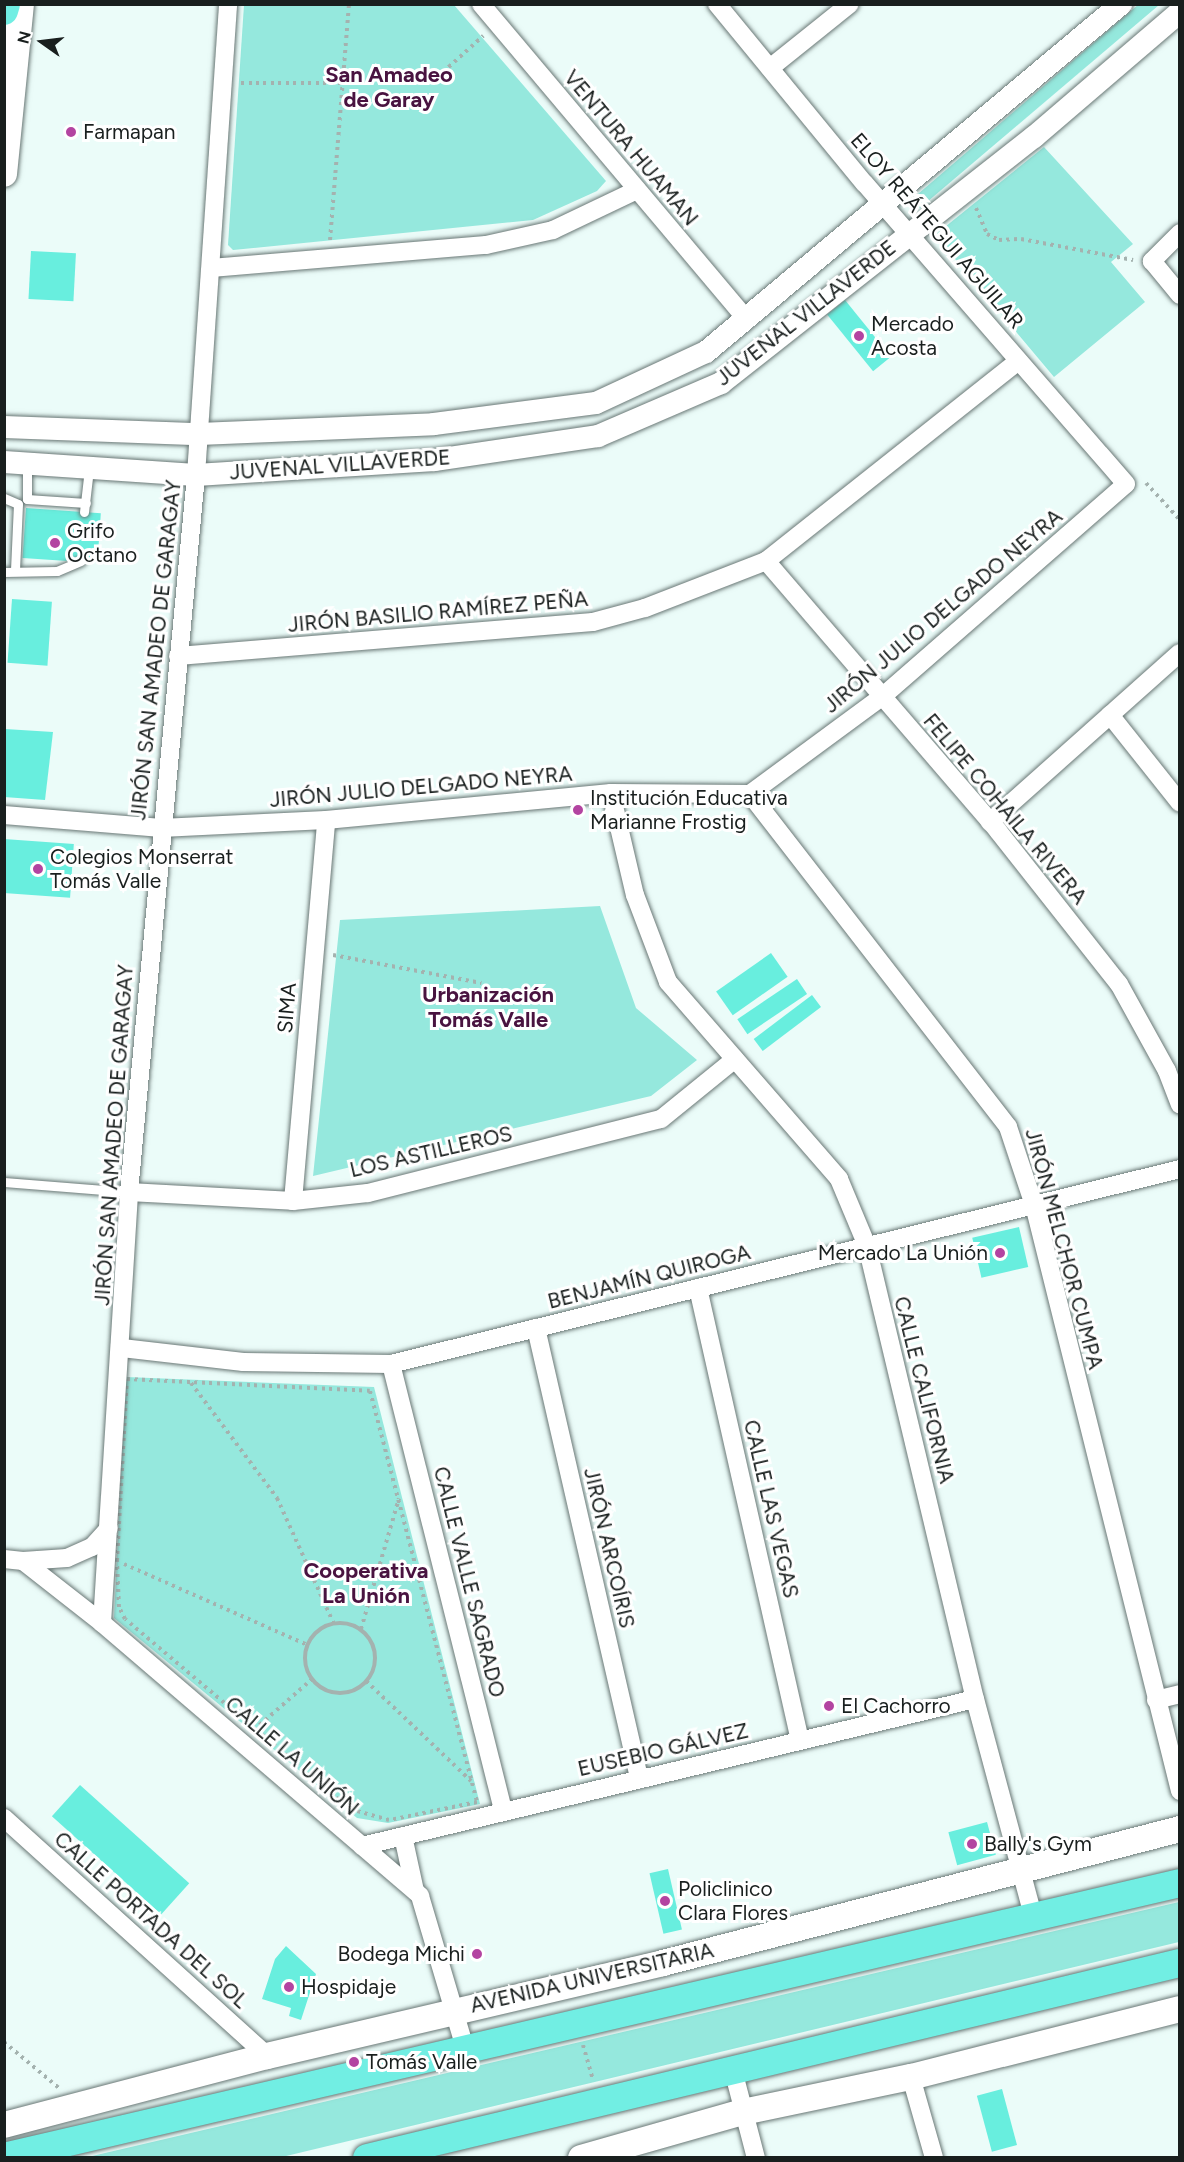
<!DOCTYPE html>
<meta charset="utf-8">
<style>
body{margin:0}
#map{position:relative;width:1184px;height:2162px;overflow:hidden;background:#ebfcf9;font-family:Figtree,sans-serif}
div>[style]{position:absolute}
.green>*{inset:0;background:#95e8dd}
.building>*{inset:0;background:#68eede;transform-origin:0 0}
.path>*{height:4px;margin-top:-2px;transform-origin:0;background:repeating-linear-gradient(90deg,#a4b2af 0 3px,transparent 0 7.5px)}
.path>.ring{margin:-2px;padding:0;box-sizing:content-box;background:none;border:4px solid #a4b2af;border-radius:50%}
.roads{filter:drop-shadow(0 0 2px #697775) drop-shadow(0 0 2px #697775)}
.service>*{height:9px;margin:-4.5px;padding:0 4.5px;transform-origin:4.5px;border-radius:4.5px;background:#fff}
.minor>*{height:18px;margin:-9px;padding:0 9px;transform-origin:9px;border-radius:9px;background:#fff}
.tertiary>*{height:22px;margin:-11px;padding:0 11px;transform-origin:11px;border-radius:11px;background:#fff}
.secondary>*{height:26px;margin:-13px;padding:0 13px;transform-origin:13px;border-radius:13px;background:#fff}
.primary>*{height:28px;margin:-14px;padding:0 14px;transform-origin:14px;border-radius:14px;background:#71eee3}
.dots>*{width:16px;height:16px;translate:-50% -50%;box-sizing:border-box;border:3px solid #fff;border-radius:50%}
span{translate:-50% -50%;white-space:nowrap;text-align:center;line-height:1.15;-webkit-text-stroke:6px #fff;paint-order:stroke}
.poi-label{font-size:21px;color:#191f1e}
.left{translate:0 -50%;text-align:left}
.right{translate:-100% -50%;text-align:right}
.street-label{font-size:21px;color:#191f1e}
.neighbourhood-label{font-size:22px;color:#491340;font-weight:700}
.frame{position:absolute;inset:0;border:6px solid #191f1e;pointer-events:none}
.north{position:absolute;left:12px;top:12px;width:60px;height:60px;-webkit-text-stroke:4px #fff;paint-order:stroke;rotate:284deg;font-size:16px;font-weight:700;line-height:24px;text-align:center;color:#191f1e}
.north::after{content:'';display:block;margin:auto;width:21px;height:27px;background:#191f1e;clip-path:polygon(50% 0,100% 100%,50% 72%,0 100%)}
</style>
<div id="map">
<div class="green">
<i style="clip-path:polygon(1139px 4px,1159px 5px,920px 208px,911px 200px)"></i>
<i style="clip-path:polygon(244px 5px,454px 5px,606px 181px,597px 191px,533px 220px,233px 250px,228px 245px)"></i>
<i style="clip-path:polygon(1044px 147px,1133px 244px,1111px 262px,1145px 302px,1054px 377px,935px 235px)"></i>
<i style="clip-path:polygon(600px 906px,636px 1008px,697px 1060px,651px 1096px,313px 1176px,340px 920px)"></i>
<i style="clip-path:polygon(126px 1377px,374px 1387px,480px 1804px,388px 1823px,357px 1818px,114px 1618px)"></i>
<i style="clip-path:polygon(1179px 1902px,1179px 1942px,282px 2157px,88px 2157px)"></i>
</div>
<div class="building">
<i style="left:31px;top:251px;width:45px;height:48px;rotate:3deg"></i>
<i style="left:845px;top:300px;width:73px;height:23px;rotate:51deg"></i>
<i style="left:26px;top:508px;width:75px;height:50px;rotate:4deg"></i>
<i style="left:12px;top:599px;width:40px;height:64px;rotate:4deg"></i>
<i style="clip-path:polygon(5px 729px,53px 732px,45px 800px,4px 797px)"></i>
<i style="left:4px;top:839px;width:70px;height:54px;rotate:4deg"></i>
<i style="left:771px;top:953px;width:29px;height:67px;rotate:55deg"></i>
<i style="left:797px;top:979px;width:18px;height:72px;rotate:56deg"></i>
<i style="left:812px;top:995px;width:15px;height:73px;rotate:53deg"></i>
<i style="left:1019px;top:1227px;width:41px;height:48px;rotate:77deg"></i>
<i style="left:80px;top:1785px;width:147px;height:42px;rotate:42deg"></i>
<i style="left:987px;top:1822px;width:34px;height:40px;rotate:75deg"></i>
<i style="left:668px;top:1869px;width:62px;height:19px;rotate:77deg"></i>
<i style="clip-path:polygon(286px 1946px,316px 1974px,301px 2020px,289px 2016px,291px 2008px,262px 1999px,275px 1959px)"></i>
<i style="left:1002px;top:2089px;width:58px;height:26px;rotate:75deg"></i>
</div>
<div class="path">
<i style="left:432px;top:82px;width:69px;rotate:-42deg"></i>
<i style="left:241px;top:83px;width:101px"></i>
<i style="left:976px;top:208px;width:28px;rotate:67deg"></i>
<i style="left:987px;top:234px;width:13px;rotate:27deg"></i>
<i style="left:999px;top:240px;width:22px;rotate:-3deg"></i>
<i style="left:1021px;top:239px;width:114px;rotate:10.6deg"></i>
<i style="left:330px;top:240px;width:237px;rotate:-85.4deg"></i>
<i style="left:1146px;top:483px;width:50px;rotate:47.4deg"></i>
<i style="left:333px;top:955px;width:151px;rotate:10.7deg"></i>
<i style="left:127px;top:1379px;width:243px;rotate:2.8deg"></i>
<i style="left:370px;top:1391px;width:425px;rotate:75.4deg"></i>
<i style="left:477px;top:1802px;width:90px;rotate:168.4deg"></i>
<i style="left:389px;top:1820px;width:41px;rotate:-164.2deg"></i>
<i style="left:350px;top:1809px;width:294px;rotate:-139.8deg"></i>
<i style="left:125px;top:1619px;width:13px;rotate:-117deg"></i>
<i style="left:119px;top:1607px;width:46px;rotate:-92.5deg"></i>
<i style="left:117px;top:1561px;width:182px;rotate:-86.9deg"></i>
<i style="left:191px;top:1383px;width:144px;rotate:53.2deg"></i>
<i style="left:277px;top:1498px;width:138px;rotate:65.7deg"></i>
<i style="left:124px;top:1564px;width:201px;rotate:23.8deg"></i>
<i class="ring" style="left:305px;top:1623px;width:66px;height:66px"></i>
<i style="left:361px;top:1629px;width:136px;rotate:-73.8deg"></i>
<i style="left:366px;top:1681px;width:145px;rotate:43.6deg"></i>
<i style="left:254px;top:1730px;width:77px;rotate:-41.3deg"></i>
<i style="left:4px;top:2042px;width:72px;rotate:39.9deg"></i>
<i style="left:583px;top:2045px;width:37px;rotate:74deg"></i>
</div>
<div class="roads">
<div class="service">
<i style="left:27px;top:463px;width:36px;rotate:90deg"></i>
<i style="left:27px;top:499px;width:59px;rotate:3.9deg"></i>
<i style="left:4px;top:498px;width:15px;rotate:23deg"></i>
<i style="left:18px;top:504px;width:67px;rotate:92.6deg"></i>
<i style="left:84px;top:512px;width:43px;rotate:-83.4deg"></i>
<i style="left:4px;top:572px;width:53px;rotate:-1.1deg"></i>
<i style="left:57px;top:571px;width:26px;rotate:-23deg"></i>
<i style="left:4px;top:1182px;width:125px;rotate:4.6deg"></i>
</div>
<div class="minor">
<i style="left:481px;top:4px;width:413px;rotate:49.9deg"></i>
<i style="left:770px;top:68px;width:102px;rotate:-38.7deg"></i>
<i style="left:1180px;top:233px;width:40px;rotate:135deg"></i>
<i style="left:1152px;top:261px;width:44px;rotate:50.5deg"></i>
<i style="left:211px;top:268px;width:276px;rotate:-4.8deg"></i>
<i style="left:486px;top:245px;width:69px;rotate:-12.6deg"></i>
<i style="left:553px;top:230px;width:93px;rotate:-25.5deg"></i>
<i style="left:766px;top:561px;width:356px;rotate:49.3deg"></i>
<i style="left:998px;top:831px;width:195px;rotate:51.7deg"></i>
<i style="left:1119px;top:984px;width:99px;rotate:61.1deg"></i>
<i style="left:1167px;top:1071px;width:36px;rotate:69deg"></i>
<i style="left:178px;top:656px;width:416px;rotate:-4.7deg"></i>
<i style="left:593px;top:622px;width:54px;rotate:-15.1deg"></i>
<i style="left:645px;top:608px;width:130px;rotate:-21.2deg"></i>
<i style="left:766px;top:561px;width:322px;rotate:-38.4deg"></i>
<i style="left:1110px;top:715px;width:112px;rotate:51.5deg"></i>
<i style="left:611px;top:793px;width:105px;rotate:76.8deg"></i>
<i style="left:635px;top:895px;width:93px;rotate:69.2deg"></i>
<i style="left:668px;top:982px;width:261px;rotate:49deg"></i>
<i style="left:839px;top:1179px;width:73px;rotate:67.3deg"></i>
<i style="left:867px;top:1246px;width:466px;rotate:76.6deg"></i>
<i style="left:975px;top:1699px;width:228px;rotate:75deg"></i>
<i style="left:750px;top:794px;width:421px;rotate:52.2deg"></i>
<i style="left:1008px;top:1127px;width:82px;rotate:71.6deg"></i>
<i style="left:1034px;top:1205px;width:604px;rotate:76.01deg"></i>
<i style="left:4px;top:815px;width:158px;rotate:4.7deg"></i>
<i style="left:161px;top:828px;width:165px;rotate:-2.8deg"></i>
<i style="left:326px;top:820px;width:286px;rotate:-5.4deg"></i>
<i style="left:611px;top:793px;width:139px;rotate:0.4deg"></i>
<i style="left:750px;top:794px;width:165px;rotate:-36.4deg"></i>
<i style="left:883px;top:696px;width:322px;rotate:-41.1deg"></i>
<i style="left:1126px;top:484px;width:399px;rotate:-131deg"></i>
<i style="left:864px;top:183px;width:232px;rotate:-129.4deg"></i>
<i style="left:990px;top:822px;width:254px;rotate:-41.7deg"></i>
<i style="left:129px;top:1192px;width:164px;rotate:3.1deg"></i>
<i style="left:293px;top:1201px;width:75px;rotate:-6.1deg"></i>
<i style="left:368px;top:1193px;width:302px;rotate:-14.2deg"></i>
<i style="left:661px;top:1119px;width:95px;rotate:-39deg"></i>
<i style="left:293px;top:1201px;width:382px;rotate:-85deg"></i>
<i style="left:698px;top:1288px;width:463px;rotate:77.3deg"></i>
<i style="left:536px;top:1328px;width:463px;rotate:77.1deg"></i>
<i style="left:122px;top:1348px;width:122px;rotate:6.6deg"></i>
<i style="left:243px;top:1362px;width:148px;rotate:0.8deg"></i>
<i style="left:391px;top:1364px;width:813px;rotate:-13.88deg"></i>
<i style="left:391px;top:1364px;width:461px;rotate:75.9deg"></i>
<i style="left:4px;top:1559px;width:19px;rotate:6deg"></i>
<i style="left:23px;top:1561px;width:100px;rotate:38.1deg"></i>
<i style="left:102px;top:1623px;width:419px;rotate:40.6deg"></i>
<i style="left:420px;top:1896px;width:162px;rotate:73.5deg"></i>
<i style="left:23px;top:1561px;width:44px;rotate:-3.9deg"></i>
<i style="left:67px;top:1558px;width:27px;rotate:-24deg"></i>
<i style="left:92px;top:1547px;width:25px;rotate:-48deg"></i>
<i style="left:102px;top:1623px;width:432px;rotate:-86.4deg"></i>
<i style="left:129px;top:1192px;width:720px;rotate:-84.66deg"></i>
<i style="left:196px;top:475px;width:472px;rotate:-86.1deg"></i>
<i style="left:1156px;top:1700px;width:25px;rotate:-14deg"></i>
<i style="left:4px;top:1818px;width:355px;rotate:42.1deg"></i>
<i style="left:403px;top:1836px;width:56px;rotate:77.7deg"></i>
<i style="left:362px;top:1846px;width:630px;rotate:-13.49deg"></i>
<i style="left:733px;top:2070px;width:91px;rotate:75.4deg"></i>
<i style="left:911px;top:2077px;width:84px;rotate:74.1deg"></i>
</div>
<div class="tertiary">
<i style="left:4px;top:427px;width:195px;rotate:2.1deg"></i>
<i style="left:199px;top:434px;width:235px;rotate:-2.4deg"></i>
<i style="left:434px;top:424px;width:163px;rotate:-7.4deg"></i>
<i style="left:596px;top:403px;width:121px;rotate:-24.9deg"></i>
<i style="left:706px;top:352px;width:542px;rotate:-39.98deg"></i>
<i style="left:4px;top:462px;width:192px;rotate:3.9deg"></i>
<i style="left:196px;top:475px;width:239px;rotate:-3.6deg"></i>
<i style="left:435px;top:460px;width:165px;rotate:-8.4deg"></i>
<i style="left:598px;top:436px;width:134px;rotate:-23.3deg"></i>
<i style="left:721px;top:383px;width:398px;rotate:-38.2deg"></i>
<i style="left:1034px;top:137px;width:192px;rotate:-40.6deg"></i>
</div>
<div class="secondary">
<i style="left:4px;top:174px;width:171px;rotate:-84.3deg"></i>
<i style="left:4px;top:2125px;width:272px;rotate:-14.7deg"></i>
<i style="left:267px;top:2056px;width:407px;rotate:-13.2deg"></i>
<i style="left:663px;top:1963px;width:534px;rotate:-14.53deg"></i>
<i style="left:581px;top:2158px;width:168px;rotate:-15.9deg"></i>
<i style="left:743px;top:2112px;width:172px;rotate:-11.8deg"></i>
<i style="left:911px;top:2077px;width:277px;rotate:-14.2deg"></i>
</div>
<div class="primary">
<i style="left:4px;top:11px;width:7px;rotate:-74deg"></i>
<i style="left:4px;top:2157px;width:1207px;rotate:-13.12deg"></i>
<i style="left:367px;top:2158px;width:836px;rotate:-13.49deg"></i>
</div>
</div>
<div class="dots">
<i style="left:71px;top:132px;background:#b344a1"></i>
<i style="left:859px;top:336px;background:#b344a1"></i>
<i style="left:55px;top:543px;background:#b344a1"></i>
<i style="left:578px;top:810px;background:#b344a1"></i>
<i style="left:38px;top:869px;background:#b344a1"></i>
<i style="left:1000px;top:1253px;background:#b344a1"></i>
<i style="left:829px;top:1706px;background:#b344a1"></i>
<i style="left:972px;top:1844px;background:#b344a1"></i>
<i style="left:665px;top:1901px;background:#b344a1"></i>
<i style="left:477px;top:1954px;background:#b344a1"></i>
<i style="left:289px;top:1987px;background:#b344a1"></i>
<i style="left:354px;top:2062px;background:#b344a1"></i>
</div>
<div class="poi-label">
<span class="left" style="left:83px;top:132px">Farmapan</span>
<span class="left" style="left:871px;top:336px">Mercado<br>Acosta</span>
<span class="left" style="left:67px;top:543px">Grifo<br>Octano</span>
<span class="left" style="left:590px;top:810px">Institución Educativa<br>Marianne Frostig</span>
<span class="left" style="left:50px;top:869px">Colegios Monserrat<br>Tomás Valle</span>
<span class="right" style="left:988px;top:1253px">Mercado La Unión</span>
<span class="left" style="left:841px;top:1706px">El Cachorro</span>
<span class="left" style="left:984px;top:1844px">Bally's Gym</span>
<span class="left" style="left:678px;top:1901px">Policlinico<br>Clara Flores</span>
<span class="right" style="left:465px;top:1954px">Bodega Michi</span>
<span class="left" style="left:301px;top:1987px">Hospidaje</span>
<span class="left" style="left:366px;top:2062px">Tomás Valle</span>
</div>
<div class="street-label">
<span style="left:631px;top:148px;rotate:50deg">VENTURA HUAMAN</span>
<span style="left:937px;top:231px;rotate:49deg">ELOY REÁTEGUI AGUILAR</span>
<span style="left:806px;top:313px;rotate:-38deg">JUVENAL VILLAVERDE</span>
<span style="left:340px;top:465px;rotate:-4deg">JUVENAL VILLAVERDE</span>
<span style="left:943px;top:611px;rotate:-40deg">JIRÓN JULIO DELGADO NEYRA</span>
<span style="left:438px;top:612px;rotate:-5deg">JIRÓN BASILIO RAMÍREZ PEÑA</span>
<span style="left:156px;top:650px;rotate:-84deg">JIRÓN SAN AMADEO DE GARAGAY</span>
<span style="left:421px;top:787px;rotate:-5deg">JIRÓN JULIO DELGADO NEYRA</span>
<span style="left:1005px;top:809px;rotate:50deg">FELIPE COHAILA RIVERA</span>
<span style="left:287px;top:1008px;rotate:-85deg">SIMA</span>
<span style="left:114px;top:1135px;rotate:-86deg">JIRÓN SAN AMADEO DE GARAGAY</span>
<span style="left:431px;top:1152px;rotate:-13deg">LOS ASTILLEROS</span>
<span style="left:1064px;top:1249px;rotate:75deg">JIRÓN MELCHOR CUMPA</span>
<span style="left:649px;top:1277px;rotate:-14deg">BENJAMÍN QUIROGA</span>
<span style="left:924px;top:1390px;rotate:76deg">CALLE CALIFORNIA</span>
<span style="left:771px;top:1509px;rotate:77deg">CALLE LAS VEGAS</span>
<span style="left:609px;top:1548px;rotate:77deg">JIRÓN ARCOÍRIS</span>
<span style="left:469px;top:1582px;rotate:76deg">CALLE VALLE SAGRADO</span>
<span style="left:663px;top:1750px;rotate:-13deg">EUSEBIO GÁLVEZ</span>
<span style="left:292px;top:1756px;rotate:41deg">CALLE LA UNIÓN</span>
<span style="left:151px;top:1920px;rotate:42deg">CALLE PORTADA DEL SOL</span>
<span style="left:592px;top:1978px;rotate:-13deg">AVENIDA UNIVERSITARIA</span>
</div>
<div class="neighbourhood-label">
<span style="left:389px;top:87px">San Amadeo<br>de Garay</span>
<span style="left:488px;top:1007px">Urbanización<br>Tomás Valle</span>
<span style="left:366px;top:1583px">Cooperativa<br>La Unión</span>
</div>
<div class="frame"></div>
<div class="north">N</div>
</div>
